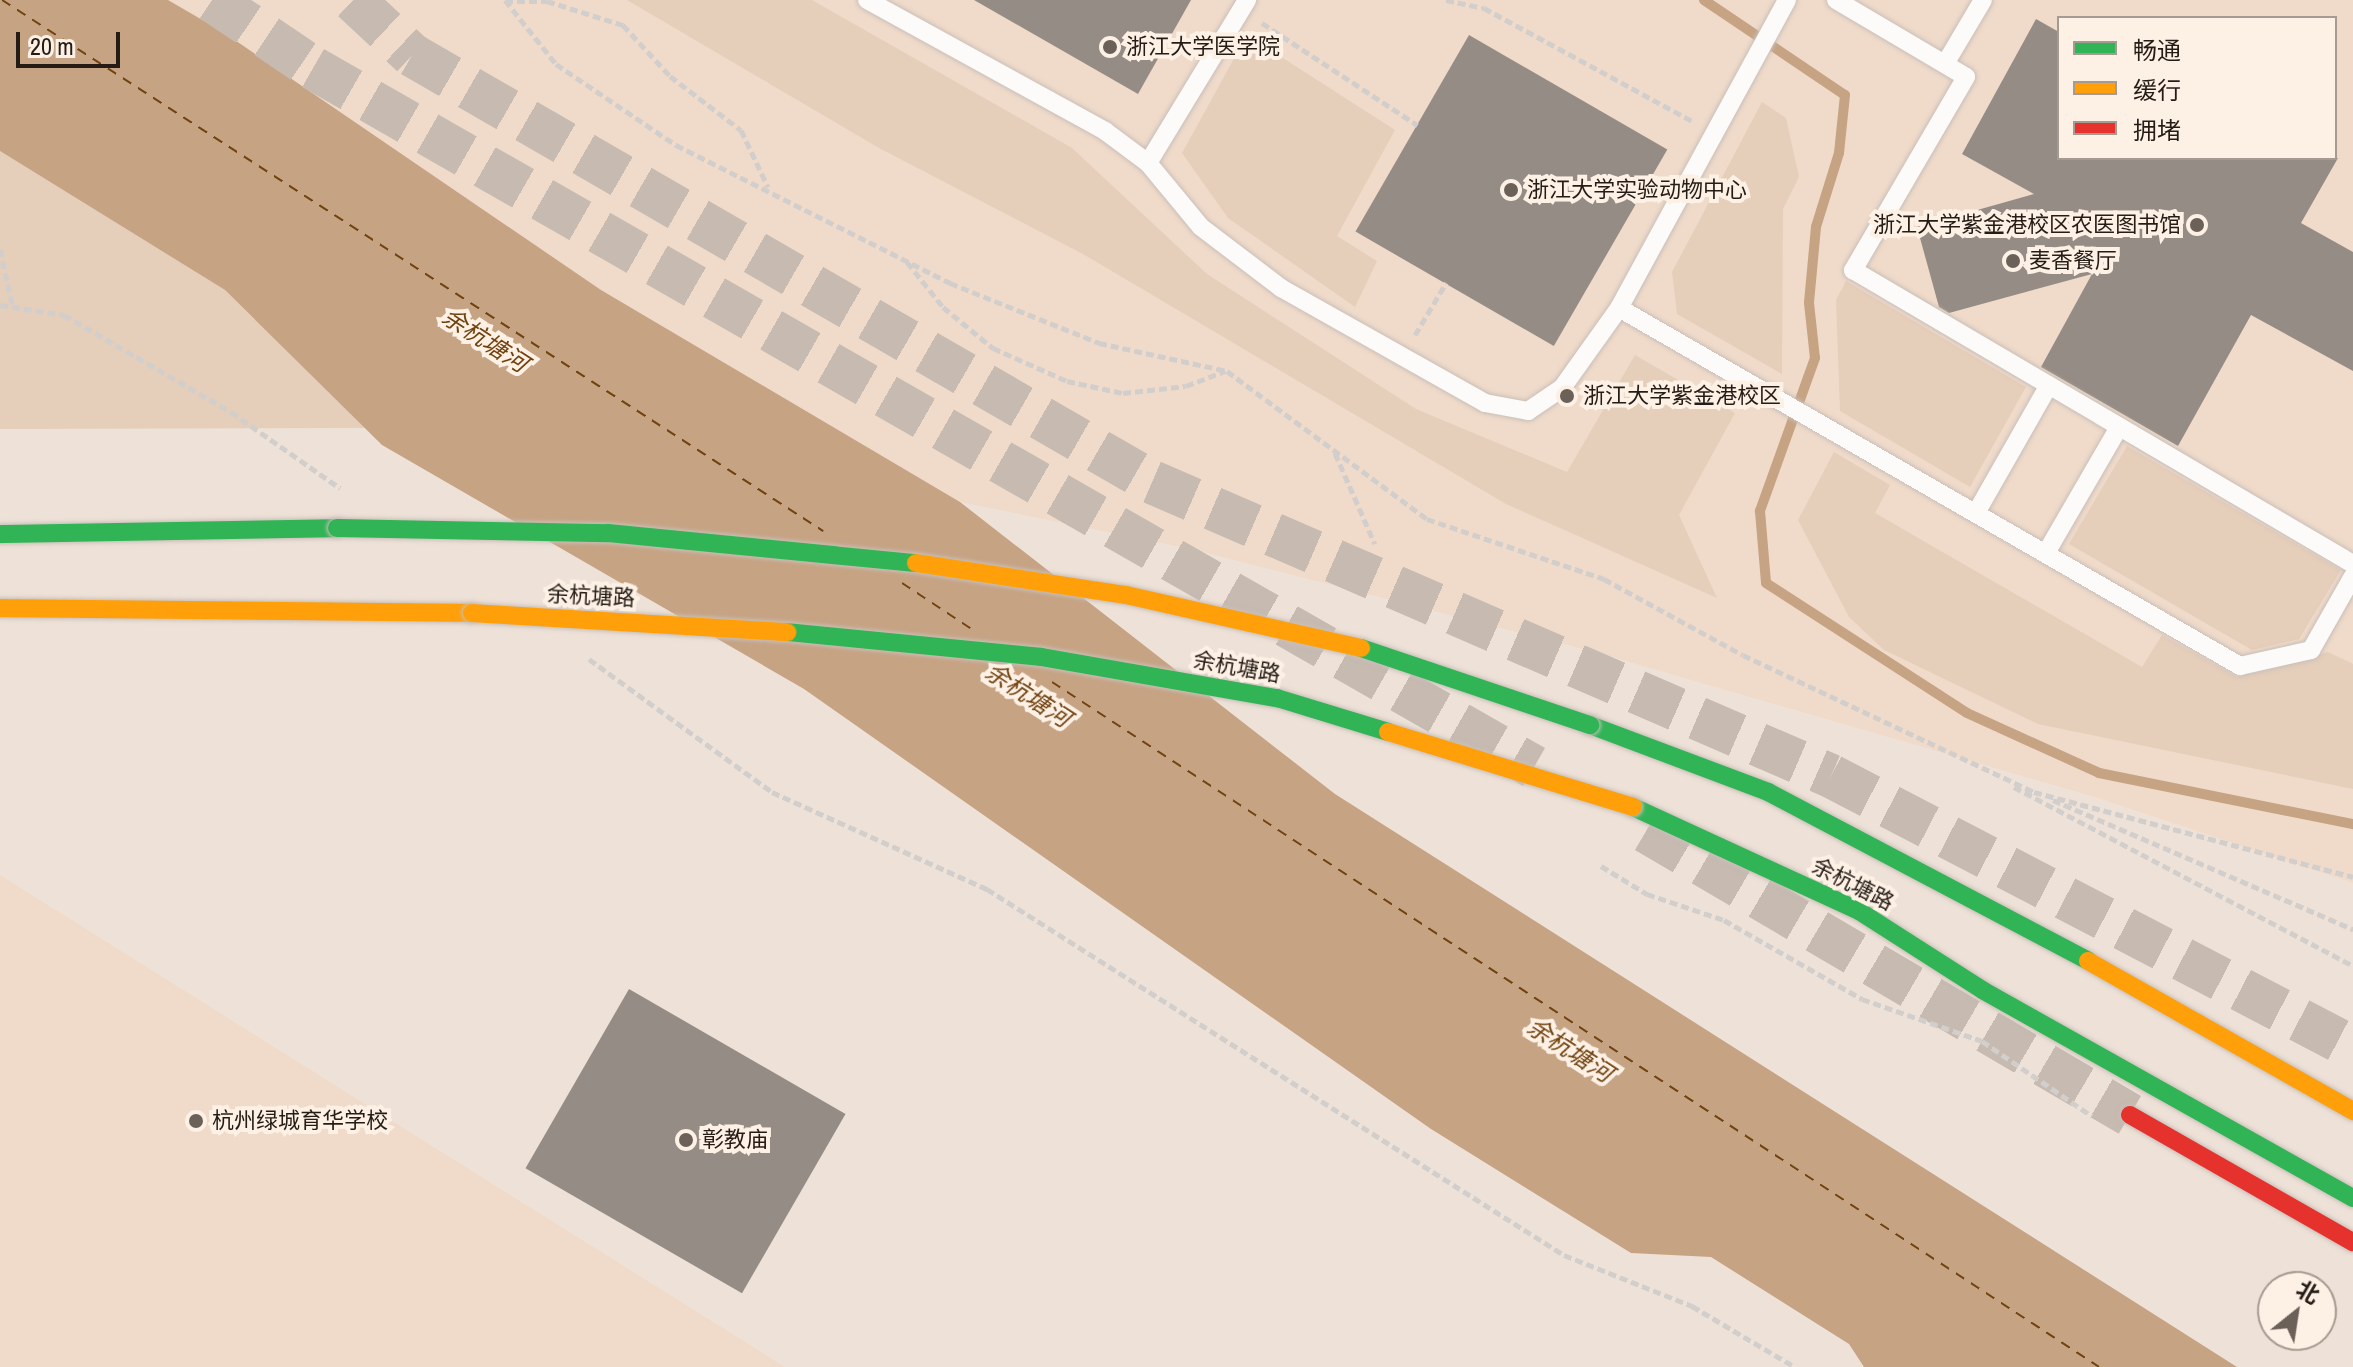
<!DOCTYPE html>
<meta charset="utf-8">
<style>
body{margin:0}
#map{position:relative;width:2353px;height:1367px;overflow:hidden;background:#eee2d8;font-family:"Archivo Narrow","Noto Sans SC",sans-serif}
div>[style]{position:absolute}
.built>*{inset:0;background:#f0dbca}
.green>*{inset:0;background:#e5ceba}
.water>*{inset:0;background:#c6a383}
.stream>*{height:10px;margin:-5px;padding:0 5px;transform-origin:5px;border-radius:5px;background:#c6a383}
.ferry>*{height:2px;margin-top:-1px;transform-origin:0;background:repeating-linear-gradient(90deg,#704210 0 10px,transparent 0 18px)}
.building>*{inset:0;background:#958c85;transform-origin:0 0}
.highway-tunnel>*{height:44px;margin-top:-22px;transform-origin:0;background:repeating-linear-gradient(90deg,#c6bab1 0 44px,transparent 0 66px)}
.path>*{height:5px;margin-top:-2.5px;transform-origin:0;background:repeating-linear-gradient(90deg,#d2cecc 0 8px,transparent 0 12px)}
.roads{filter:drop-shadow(0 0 2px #c9bfb8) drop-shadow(0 0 2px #c9bfb8)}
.lane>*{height:18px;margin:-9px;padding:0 9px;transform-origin:9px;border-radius:9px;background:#fcfbf9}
.fast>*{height:18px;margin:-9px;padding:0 9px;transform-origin:9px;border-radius:9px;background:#30b455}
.slow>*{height:18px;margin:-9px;padding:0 9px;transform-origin:9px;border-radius:9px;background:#ff9f0a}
.jam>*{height:18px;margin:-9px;padding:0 9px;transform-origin:9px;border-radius:9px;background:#e5322d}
.bridges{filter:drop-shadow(0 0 2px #c9bfb8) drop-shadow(0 0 2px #c9bfb8)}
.fast-bridge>*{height:18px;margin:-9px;padding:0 9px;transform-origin:9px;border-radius:9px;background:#30b455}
.slow-bridge>*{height:18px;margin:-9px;padding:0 9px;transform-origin:9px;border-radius:9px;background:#ff9f0a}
.dots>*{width:22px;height:22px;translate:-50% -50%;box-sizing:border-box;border:4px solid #fdf0e5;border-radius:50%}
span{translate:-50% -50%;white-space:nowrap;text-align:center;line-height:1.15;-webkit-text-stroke:8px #fdf0e5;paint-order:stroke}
.poi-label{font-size:22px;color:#241c15}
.left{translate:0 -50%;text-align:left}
.right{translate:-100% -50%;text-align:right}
.street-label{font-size:22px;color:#241c15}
.water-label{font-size:24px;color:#704210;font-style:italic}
.legend{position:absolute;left:2057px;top:16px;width:280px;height:144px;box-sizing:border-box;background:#fdf0e5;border:2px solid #a69b92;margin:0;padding:10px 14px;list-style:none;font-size:24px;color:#241c15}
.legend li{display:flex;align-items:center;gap:16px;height:40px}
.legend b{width:40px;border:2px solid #a69b92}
.north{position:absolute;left:2257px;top:1271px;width:80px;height:80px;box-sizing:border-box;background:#fdf0e5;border:2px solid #a69b92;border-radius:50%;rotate:30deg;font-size:22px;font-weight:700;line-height:32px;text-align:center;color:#241c15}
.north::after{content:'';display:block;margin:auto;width:28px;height:36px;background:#6b6159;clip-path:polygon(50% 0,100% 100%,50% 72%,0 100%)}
.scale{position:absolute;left:16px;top:32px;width:104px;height:36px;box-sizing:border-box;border:4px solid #241c15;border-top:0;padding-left:10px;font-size:24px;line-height:28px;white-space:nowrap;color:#241c15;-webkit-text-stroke:6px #fdf0e5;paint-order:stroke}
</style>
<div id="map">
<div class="built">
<i style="clip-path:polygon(evenodd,168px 0,2353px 0,2353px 883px,2098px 798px,1595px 652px,1195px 550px,960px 502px,601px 290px,168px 0,2059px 18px,2335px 18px,2335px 158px,2059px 158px,2059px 18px)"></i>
<i style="clip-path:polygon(0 875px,785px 1367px,0 1367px)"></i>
</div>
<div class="green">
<i style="clip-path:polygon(627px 0,812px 0,1072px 148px,1207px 274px,1416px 409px,1567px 472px,1635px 355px,1735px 413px,1679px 515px,1717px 598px,1506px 504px,1083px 254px,879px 148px)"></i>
<i style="clip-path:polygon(1247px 35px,1395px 130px,1337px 236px,1377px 261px,1355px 307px,1228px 218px,1182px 153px)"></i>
<i style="clip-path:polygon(1762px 102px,1786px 118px,1799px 177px,1783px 209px,1782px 374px,1677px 314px,1672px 272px)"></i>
<i style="clip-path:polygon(0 151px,225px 290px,365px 428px,0 429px)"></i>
<i style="clip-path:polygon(1846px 281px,2026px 387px,1970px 487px,1840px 411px,1836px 300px)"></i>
<i style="clip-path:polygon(2127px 446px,2341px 570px,2299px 639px,2252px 650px,2069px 544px)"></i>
<i style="clip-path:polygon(1834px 452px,1890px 485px,1875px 513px,2142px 667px,2162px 635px,2237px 677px,2328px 652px,2353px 664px,2353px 789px,2038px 724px,1884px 650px,1849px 617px,1798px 520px)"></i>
</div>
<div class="water">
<i style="clip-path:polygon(0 0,168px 0,223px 32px,601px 290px,960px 502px,1335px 794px,2237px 1367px,1864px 1367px,1849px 1344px,1711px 1257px,1631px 1253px,1431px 1129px,804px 689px,382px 445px,225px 290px,0 151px)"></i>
</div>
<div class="stream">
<i style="left:1704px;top:0;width:170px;rotate:34deg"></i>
<i style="left:1845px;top:95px;width:58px;rotate:95.9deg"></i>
<i style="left:1839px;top:153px;width:77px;rotate:107.3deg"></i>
<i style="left:1816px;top:227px;width:76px;rotate:95.3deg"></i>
<i style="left:1809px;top:303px;width:55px;rotate:83.8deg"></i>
<i style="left:1815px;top:358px;width:163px;rotate:109.8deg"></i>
<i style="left:1760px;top:511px;width:72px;rotate:85.2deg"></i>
<i style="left:1766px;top:583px;width:239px;rotate:32.9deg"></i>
<i style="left:1967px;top:713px;width:145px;rotate:24.4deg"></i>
<i style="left:2099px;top:773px;width:259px;rotate:11.4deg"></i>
</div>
<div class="ferry">
<i style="left:2px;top:0;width:978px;rotate:32.89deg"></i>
<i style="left:902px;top:583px;width:82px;rotate:33.5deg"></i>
<i style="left:1052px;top:682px;width:1251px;rotate:33.19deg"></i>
</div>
<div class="building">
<i style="clip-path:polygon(974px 0,1191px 0,1138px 94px)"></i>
<i style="clip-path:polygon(2036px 19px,2059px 32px,2059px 158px,2338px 158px,2301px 223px,2353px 252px,2353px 371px,2251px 315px,2178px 446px,2041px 367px,2092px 274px,1949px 313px,1939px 307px,1917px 227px,2034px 194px,1962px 154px)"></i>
<i style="left:1469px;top:35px;width:229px;height:227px;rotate:30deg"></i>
<i style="left:629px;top:989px;width:250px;height:207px;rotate:30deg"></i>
</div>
<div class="highway-tunnel">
<i style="left:212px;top:0;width:122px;rotate:34deg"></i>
<i style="left:313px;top:68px;width:1407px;rotate:29.79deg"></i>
<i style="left:353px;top:0;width:81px;rotate:43deg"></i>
<i style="left:412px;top:55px;width:854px;rotate:29.99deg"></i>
<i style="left:1152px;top:482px;width:740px;rotate:23.41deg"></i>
<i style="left:1831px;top:776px;width:589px;rotate:27.52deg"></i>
<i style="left:1646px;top:831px;width:561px;rotate:30.4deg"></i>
</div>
<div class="path">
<i style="left:505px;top:0;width:82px;rotate:51.4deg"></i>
<i style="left:556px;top:64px;width:145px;rotate:34deg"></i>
<i style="left:676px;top:145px;width:307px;rotate:26.7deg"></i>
<i style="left:950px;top:283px;width:161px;rotate:21.9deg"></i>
<i style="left:1099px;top:343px;width:131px;rotate:12.3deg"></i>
<i style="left:1227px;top:371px;width:249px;rotate:36.5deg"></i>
<i style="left:1427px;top:519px;width:187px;rotate:18.7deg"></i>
<i style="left:1604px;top:579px;width:158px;rotate:28.7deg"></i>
<i style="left:1743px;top:655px;width:322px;rotate:25.2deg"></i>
<i style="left:2034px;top:792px;width:330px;rotate:14.9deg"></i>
<i style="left:1446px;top:0;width:39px;rotate:12deg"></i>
<i style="left:1484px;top:8px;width:237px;rotate:28.5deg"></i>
<i style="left:505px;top:1px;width:42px"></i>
<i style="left:547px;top:1px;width:80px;rotate:17.5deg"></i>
<i style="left:623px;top:25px;width:69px;rotate:47.3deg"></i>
<i style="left:670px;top:76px;width:89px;rotate:37.3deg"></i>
<i style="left:741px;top:130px;width:63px;rotate:64.7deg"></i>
<i style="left:1262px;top:23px;width:186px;rotate:33.3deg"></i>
<i style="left:0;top:249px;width:56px;rotate:77.7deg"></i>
<i style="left:907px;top:262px;width:58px;rotate:51.3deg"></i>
<i style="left:943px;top:307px;width:65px;rotate:39.4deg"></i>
<i style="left:993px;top:348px;width:81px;rotate:24deg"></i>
<i style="left:1067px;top:381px;width:57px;rotate:12.1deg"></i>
<i style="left:1123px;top:393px;width:63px;rotate:-6.3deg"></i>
<i style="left:1186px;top:386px;width:42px;rotate:-21deg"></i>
<i style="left:0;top:305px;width:65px;rotate:8.9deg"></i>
<i style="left:64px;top:315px;width:193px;rotate:30.1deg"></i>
<i style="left:231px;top:412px;width:133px;rotate:34.9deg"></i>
<i style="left:1415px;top:335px;width:61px;rotate:-59.2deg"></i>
<i style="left:1335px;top:453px;width:99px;rotate:66.3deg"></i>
<i style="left:589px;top:659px;width:226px;rotate:36deg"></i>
<i style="left:772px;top:792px;width:236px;rotate:24.3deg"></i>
<i style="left:987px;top:889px;width:683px;rotate:32.39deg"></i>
<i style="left:1564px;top:1255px;width:138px;rotate:21.7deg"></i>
<i style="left:1692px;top:1306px;width:120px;rotate:30.6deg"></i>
<i style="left:2014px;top:787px;width:383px;rotate:27.8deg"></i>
<i style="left:2053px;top:800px;width:327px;rotate:23.3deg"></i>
<i style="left:1601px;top:866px;width:54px;rotate:31.3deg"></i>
<i style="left:1647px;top:894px;width:81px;rotate:18.7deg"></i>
<i style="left:1724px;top:920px;width:159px;rotate:29.8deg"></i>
<i style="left:1862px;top:999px;width:127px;rotate:19.3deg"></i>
<i style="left:1982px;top:1041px;width:133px;rotate:34.3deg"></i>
</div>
<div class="roads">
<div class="lane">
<i style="left:867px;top:0;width:272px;rotate:28.8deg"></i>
<i style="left:1105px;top:131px;width:54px;rotate:36.7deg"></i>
<i style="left:1148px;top:163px;width:83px;rotate:50.4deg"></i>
<i style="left:1201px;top:227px;width:101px;rotate:37.3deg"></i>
<i style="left:1281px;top:288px;width:234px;rotate:29.4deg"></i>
<i style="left:1485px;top:403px;width:44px;rotate:10.5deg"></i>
<i style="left:1528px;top:411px;width:41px;rotate:-34.1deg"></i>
<i style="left:1562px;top:388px;width:98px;rotate:-54.5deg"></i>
<i style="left:1787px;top:0;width:351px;rotate:118.6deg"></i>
<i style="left:1619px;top:308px;width:717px;rotate:29.96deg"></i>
<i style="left:2240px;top:666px;width:73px;rotate:-12.7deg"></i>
<i style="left:2311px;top:650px;width:85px;rotate:-60.4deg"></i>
<i style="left:1836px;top:0;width:151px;rotate:30.6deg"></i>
<i style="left:1966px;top:77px;width:224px;rotate:120.3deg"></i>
<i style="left:1853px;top:270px;width:580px;rotate:30.46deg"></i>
<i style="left:1945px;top:64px;width:74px;rotate:-59.3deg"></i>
<i style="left:1148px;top:163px;width:191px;rotate:-58.7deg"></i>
<i style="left:1976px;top:513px;width:147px;rotate:-60.3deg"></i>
<i style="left:2046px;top:553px;width:146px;rotate:-59.9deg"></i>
</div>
<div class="fast">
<i style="left:0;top:534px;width:337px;rotate:-1deg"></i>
<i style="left:1590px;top:725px;width:190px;rotate:20.6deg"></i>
<i style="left:1768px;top:792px;width:362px;rotate:27.8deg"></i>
<i style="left:1633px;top:807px;width:249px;rotate:24.7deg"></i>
<i style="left:1859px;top:911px;width:148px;rotate:32.6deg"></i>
<i style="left:1984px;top:991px;width:423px;rotate:29.3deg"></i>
</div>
<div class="slow">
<i style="left:0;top:608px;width:472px;rotate:0.6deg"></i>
<i style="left:2088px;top:961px;width:305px;rotate:29.5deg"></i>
</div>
<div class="jam">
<i style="left:2130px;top:1115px;width:257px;rotate:29.7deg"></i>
</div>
</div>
<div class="bridges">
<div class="fast-bridge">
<i style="left:337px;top:528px;width:271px;rotate:1.1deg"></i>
<i style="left:608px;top:533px;width:309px;rotate:5.6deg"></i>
<i style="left:787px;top:632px;width:255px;rotate:5.6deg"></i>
<i style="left:1041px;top:657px;width:240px;rotate:9.9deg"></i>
<i style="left:1277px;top:698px;width:116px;rotate:17deg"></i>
<i style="left:1361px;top:648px;width:242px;rotate:18.6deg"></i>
</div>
<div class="slow-bridge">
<i style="left:916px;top:563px;width:212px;rotate:8.7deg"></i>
<i style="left:1126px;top:595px;width:241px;rotate:12.7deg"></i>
<i style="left:472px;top:613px;width:316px;rotate:3.5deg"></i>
<i style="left:1388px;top:732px;width:256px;rotate:17deg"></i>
</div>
</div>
<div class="dots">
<i style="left:1110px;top:47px;background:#6b6159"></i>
<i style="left:1511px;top:190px;background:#6b6159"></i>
<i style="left:2197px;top:225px;background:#6b6159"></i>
<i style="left:2013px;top:261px;background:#6b6159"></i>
<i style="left:1567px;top:396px;background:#6b6159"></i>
<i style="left:196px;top:1121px;background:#6b6159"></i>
<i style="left:686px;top:1140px;background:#6b6159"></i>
</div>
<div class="poi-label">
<span class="left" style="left:1126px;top:47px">浙江大学医学院</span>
<span class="left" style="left:1527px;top:190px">浙江大学实验动物中心</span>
<span class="right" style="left:2181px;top:225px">浙江大学紫金港校区农医图书馆</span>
<span class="left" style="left:2029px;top:261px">麦香餐厅</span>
<span class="left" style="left:1583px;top:396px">浙江大学紫金港校区</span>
<span class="left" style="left:212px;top:1121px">杭州绿城育华学校</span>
<span class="left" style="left:702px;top:1140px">彰教庙</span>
</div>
<div class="street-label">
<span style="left:591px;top:596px;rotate:3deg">余杭塘路</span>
<span style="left:1237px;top:667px;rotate:10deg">余杭塘路</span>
<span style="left:1853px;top:884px;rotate:27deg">余杭塘路</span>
</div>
<div class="water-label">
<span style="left:485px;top:340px;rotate:33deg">余杭塘河</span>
<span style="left:1028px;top:695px;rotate:33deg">余杭塘河</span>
<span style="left:1570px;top:1050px;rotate:33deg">余杭塘河</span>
</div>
<ul class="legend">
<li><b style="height:10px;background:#30b455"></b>畅通</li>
<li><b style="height:10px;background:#ff9f0a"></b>缓行</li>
<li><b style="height:10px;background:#e5322d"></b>拥堵</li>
</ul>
<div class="north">北</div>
<div class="scale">20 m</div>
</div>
